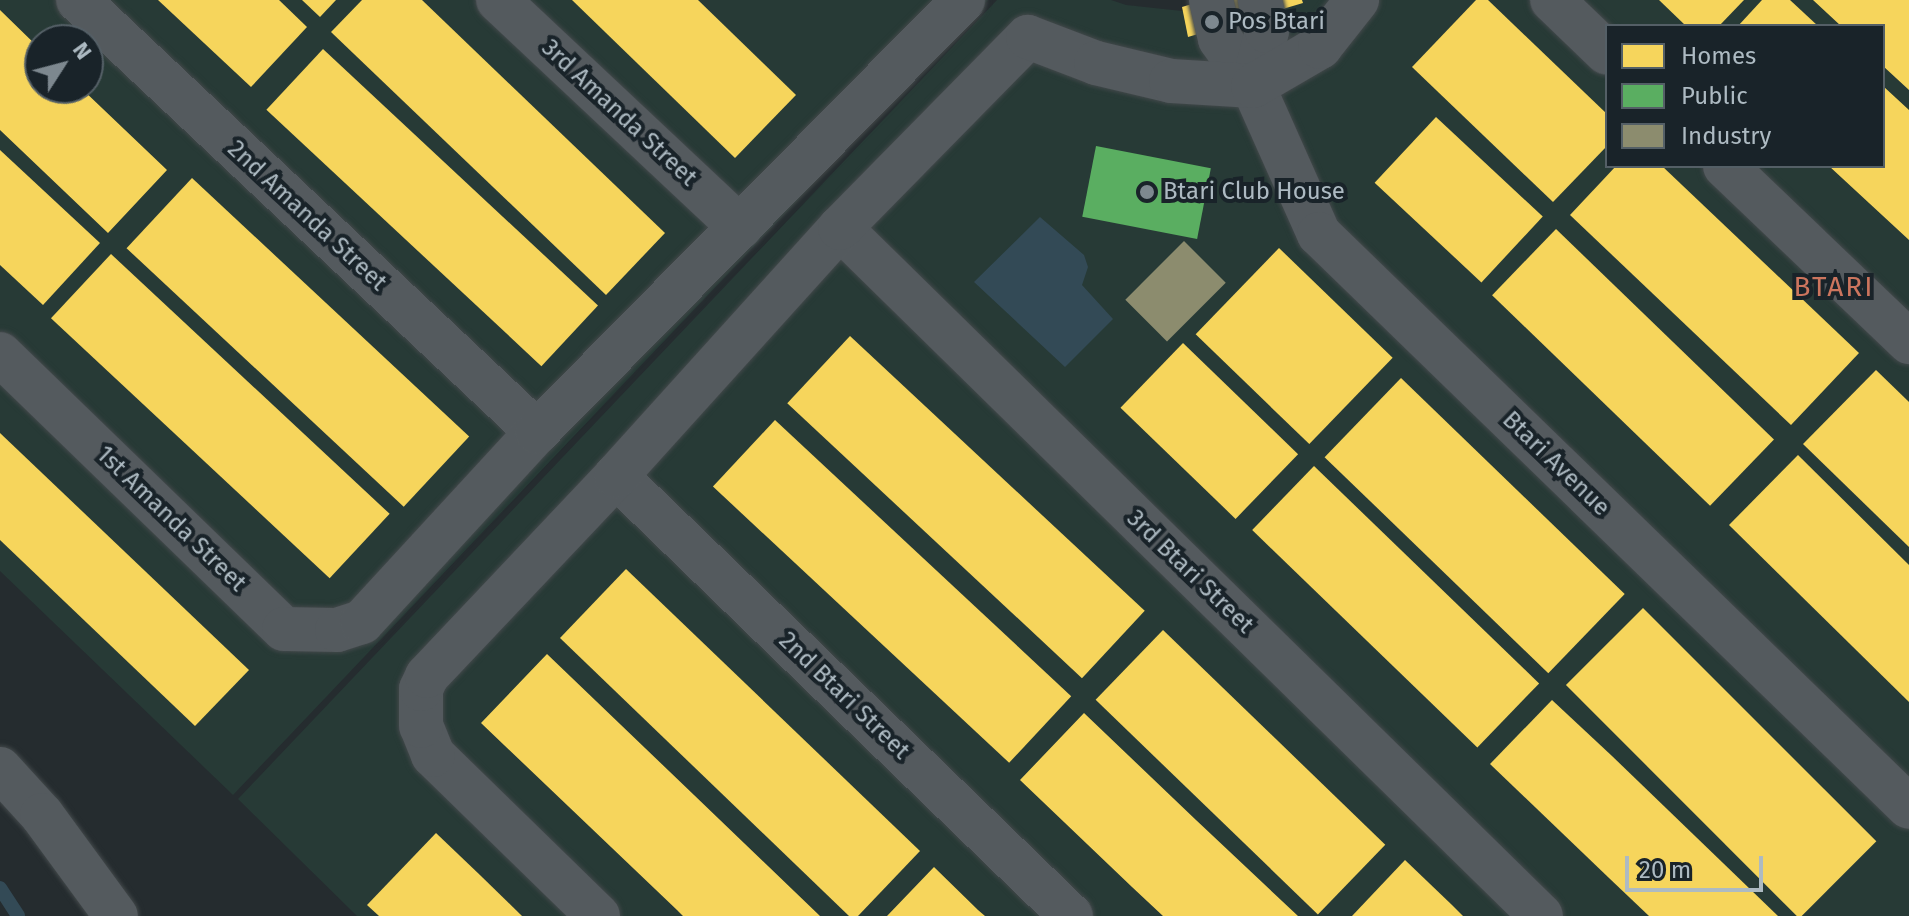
<!DOCTYPE html>
<style>
body{margin:0}
#map{position:relative;width:1909px;height:916px;overflow:hidden;background:#252c2f;font-family:"Fira Sans",sans-serif}
div>[style]{position:absolute}
.green>*{inset:0;background:#273a36}
.water>*{inset:0;background:#334a56}
.homes>*{inset:0;background:#f6d55c;transform-origin:0 0}
.public>*{inset:0;background:#5aae61;transform-origin:0 0}
.industry>*{inset:0;background:#8c8c6e;transform-origin:0 0}
.stream>*{height:14px;margin:-7px;padding:0 7px;transform-origin:7px;border-radius:7px;background:#334a56}
.roads{filter:drop-shadow(0 0 2px #42484a) drop-shadow(0 0 2px #42484a)}
.minor>*{height:44px;margin:-22px;padding:0 22px;transform-origin:22px;border-radius:22px;background:#545a5e}
.dots>*{width:22px;height:22px;translate:-50% -50%;box-sizing:border-box;border:4px solid #192329;border-radius:50%}
span{translate:-50% -50%;white-space:nowrap;text-align:center;line-height:1.15;-webkit-text-stroke:8px #192329;paint-order:stroke}
.poi-label{font-size:24px;color:#adbac2}
.left{translate:0 -50%;text-align:left}
.street-label{font-size:24px;color:#adbac2}
.quarter-label{font-size:28px;color:#cc755e;letter-spacing:2px}
.legend{position:absolute;left:1605px;top:24px;width:280px;height:144px;box-sizing:border-box;background:#192329;border:2px solid #545f66;margin:0;padding:10px 14px;list-style:none;font-size:24px;color:#adbac2}
.legend li{display:flex;align-items:center;gap:16px;height:40px}
.legend b{width:40px;border:2px solid #545f66}
.north{position:absolute;left:24px;top:24px;width:80px;height:80px;box-sizing:border-box;background:#192329;border:2px solid #545f66;border-radius:50%;rotate:54deg;font-size:22px;font-weight:700;line-height:32px;text-align:center;color:#adbac2}
.north::after{content:'';display:block;margin:auto;width:28px;height:36px;background:#7d888f;clip-path:polygon(50% 0,100% 100%,50% 72%,0 100%)}
.scale{position:absolute;left:1625px;top:856px;width:138px;height:36px;box-sizing:border-box;border:4px solid #adbac2;border-top:0;padding-left:10px;font-size:24px;line-height:28px;white-space:nowrap;color:#adbac2;-webkit-text-stroke:6px #192329;paint-order:stroke}
</style>
<div id="map">
<div class="green">
<i style="clip-path:polygon(evenodd,0 0,988px 0,233px 795px,0 571px,0 0,40px 40px,88px 40px,88px 88px,40px 88px,40px 40px)"></i>
<i style="clip-path:polygon(evenodd,997px 0,1111px 0,1126px 5px,1182px 11px,1237px 0,1909px 0,1909px 916px,357px 916px,238px 799px,997px 0,1607px 26px,1883px 26px,1883px 166px,1607px 166px,1607px 26px)"></i>
</div>
<div class="water">
<i style="clip-path:polygon(1040px 217px,1084px 255px,1088px 267px,1082px 285px,1113px 319px,1065px 367px,974px 282px)"></i>
</div>
<div class="homes">
<i style="clip-path:polygon(158px 0,279px 0,307px 27px,251px 87px)"></i>
<i style="clip-path:polygon(302px 0,336px 0,320px 17px)"></i>
<i style="clip-path:polygon(362px 0,422px 0,665px 233px,606px 295px,331px 32px)"></i>
<i style="clip-path:polygon(572px 0,698px 0,796px 95px,735px 158px)"></i>
<i style="clip-path:polygon(1205px 0,1302px 0,1303px 3px,1188px 37px,1182px 7px)"></i>
<i style="clip-path:polygon(1476px 0,1488px 0,1607px 114px,1607px 146px,1553px 202px,1412px 67px)"></i>
<i style="clip-path:polygon(1659px 0,1744px 0,1719px 26px,1686px 26px)"></i>
<i style="clip-path:polygon(1762px 0,1790px 0,1818px 26px,1738px 26px)"></i>
<i style="clip-path:polygon(1813px 0,1909px 0,1909px 90px,1883px 66px,1883px 26px,1841px 26px)"></i>
<i style="clip-path:polygon(0 10px,40px 49px,40px 88px,81px 88px,167px 170px,108px 233px,0 130px)"></i>
<i style="left:323px;top:49px;width:376px;height:83px;rotate:43deg"></i>
<i style="clip-path:polygon(1883px 86px,1909px 110px,1909px 240px,1829px 166px,1883px 166px)"></i>
<i style="left:1436px;top:117px;width:146px;height:90px;rotate:43deg"></i>
<i style="clip-path:polygon(0 150px,100px 243px,43px 305px,0 265px)"></i>
<i style="clip-path:polygon(1616px 166px,1662px 166px,1859px 353px,1791px 425px,1570px 215px)"></i>
<i style="left:192px;top:178px;width:379px;height:96px;rotate:43deg"></i>
<i style="left:1556px;top:229px;width:303px;height:92px;rotate:44deg"></i>
<i style="left:1279px;top:248px;width:158px;height:120px;rotate:44deg"></i>
<i style="left:111px;top:254px;width:381px;height:88px;rotate:43deg"></i>
<i style="left:850px;top:336px;width:403px;height:92px;rotate:43deg"></i>
<i style="left:1183px;top:343px;width:160px;height:90px;rotate:44deg"></i>
<i style="clip-path:polygon(1876px 370px,1909px 402px,1909px 547px,1803px 444px)"></i>
<i style="left:1401px;top:378px;width:311px;height:110px;rotate:44deg"></i>
<i style="left:775px;top:420px;width:405px;height:91px;rotate:43deg"></i>
<i style="clip-path:polygon(0 433px,249px 670px,195px 726px,0 540px)"></i>
<i style="clip-path:polygon(1798px 455px,1909px 565px,1909px 702px,1729px 525px)"></i>
<i style="left:1314px;top:466px;width:313px;height:89px;rotate:44deg"></i>
<i style="clip-path:polygon(626px 569px,920px 851px,858px 916px,849px 916px,560px 638px)"></i>
<i style="left:1643px;top:608px;width:330px;height:109px;rotate:45deg"></i>
<i style="left:1163px;top:630px;width:309px;height:97px;rotate:44deg"></i>
<i style="clip-path:polygon(547px 654px,694px 795px,820px 916px,683px 916px,677px 910px,481px 723px)"></i>
<i style="clip-path:polygon(1552px 700px,1612px 756px,1778px 916px,1649px 916px,1609px 878px,1490px 764px)"></i>
<i style="clip-path:polygon(1084px 713px,1196px 820px,1298px 916px,1163px 916px,1132px 887px,1020px 780px)"></i>
<i style="clip-path:polygon(436px 833px,481px 876px,522px 916px,379px 916px,367px 905px)"></i>
<i style="clip-path:polygon(1405px 860px,1452px 905px,1463px 916px,1352px 916px)"></i>
<i style="clip-path:polygon(934px 867px,978px 910px,985px 916px,887px 916px)"></i>
</div>
<div class="public">
<i style="left:1096px;top:146px;width:117px;height:72px;rotate:11deg"></i>
</div>
<div class="industry">
<i style="left:1184px;top:241px;width:59px;height:83px;rotate:45deg"></i>
</div>
<div class="stream">
<i style="left:0;top:888px;width:33px;rotate:57deg"></i>
</div>
<div class="roads">
<div class="minor">
<i style="left:78px;top:0;width:630px;rotate:43.26deg"></i>
<i style="left:498px;top:0;width:332px;rotate:43.2deg"></i>
<i style="left:1211px;top:0;width:40px;rotate:77deg"></i>
<i style="left:1220px;top:39px;width:57px;rotate:54.9deg"></i>
<i style="left:1253px;top:86px;width:162px;rotate:66deg"></i>
<i style="left:1319px;top:234px;width:822px;rotate:44.16deg"></i>
<i style="left:1552px;top:0;width:76px;rotate:43.9deg"></i>
<i style="left:1253px;top:86px;width:57px;rotate:-75.7deg"></i>
<i style="left:1267px;top:31px;width:32px;rotate:-103deg"></i>
<i style="left:1725px;top:166px;width:255px;rotate:43.7deg"></i>
<i style="left:840px;top:228px;width:982px;rotate:44.46deg"></i>
<i style="left:0;top:354px;width:395px;rotate:44.1deg"></i>
<i style="left:284px;top:629px;width:53px;rotate:1.1deg"></i>
<i style="left:337px;top:630px;width:26px;rotate:-18deg"></i>
<i style="left:362px;top:622px;width:258px;rotate:-47.4deg"></i>
<i style="left:537px;top:432px;width:607px;rotate:-45.4deg"></i>
<i style="left:616px;top:476px;width:633px;rotate:44.04deg"></i>
<i style="left:0;top:769px;width:62px;rotate:47.6deg"></i>
<i style="left:42px;top:815px;width:125px;rotate:53.8deg"></i>
<i style="left:598px;top:916px;width:231px;rotate:-135.7deg"></i>
<i style="left:433px;top:755px;width:31px;rotate:-112deg"></i>
<i style="left:421px;top:726px;width:37px;rotate:-90deg"></i>
<i style="left:421px;top:689px;width:14px;rotate:-65deg"></i>
<i style="left:427px;top:676px;width:275px;rotate:-46.6deg"></i>
<i style="left:616px;top:476px;width:334px;rotate:-47.9deg"></i>
<i style="left:840px;top:228px;width:268px;rotate:-45.5deg"></i>
<i style="left:1028px;top:37px;width:73px;rotate:20.9deg"></i>
<i style="left:1096px;top:63px;width:77px;rotate:13.5deg"></i>
<i style="left:1171px;top:81px;width:82px;rotate:3.5deg"></i>
<i style="left:1253px;top:86px;width:78px;rotate:-30.2deg"></i>
<i style="left:1320px;top:47px;width:60px;rotate:-51.8deg"></i>
</div>
</div>
<div class="dots">
<i style="left:1212px;top:22px;background:#7d888f"></i>
<i style="left:1147px;top:192px;background:#7d888f"></i>
</div>
<div class="poi-label">
<span class="left" style="left:1228px;top:22px">Pos Btari</span>
<span class="left" style="left:1163px;top:192px">Btari Club House</span>
</div>
<div class="street-label">
<span style="left:619px;top:113px;rotate:43deg">3rd Amanda Street</span>
<span style="left:307px;top:216px;rotate:43deg">2nd Amanda Street</span>
<span style="left:1556px;top:464px;rotate:44deg">Btari Avenue</span>
<span style="left:171px;top:519px;rotate:44deg">1st Amanda Street</span>
<span style="left:1190px;top:572px;rotate:44deg">3rd Btari Street</span>
<span style="left:844px;top:696px;rotate:44deg">2nd Btari Street</span>
</div>
<div class="quarter-label">
<span style="left:1834px;top:287px">BTARI</span>
</div>
<ul class="legend">
<li><b style="height:22px;background:#f6d55c"></b>Homes</li>
<li><b style="height:22px;background:#5aae61"></b>Public</li>
<li><b style="height:22px;background:#8c8c6e"></b>Industry</li>
</ul>
<div class="north">N</div>
<div class="scale">20 m</div>
</div>
